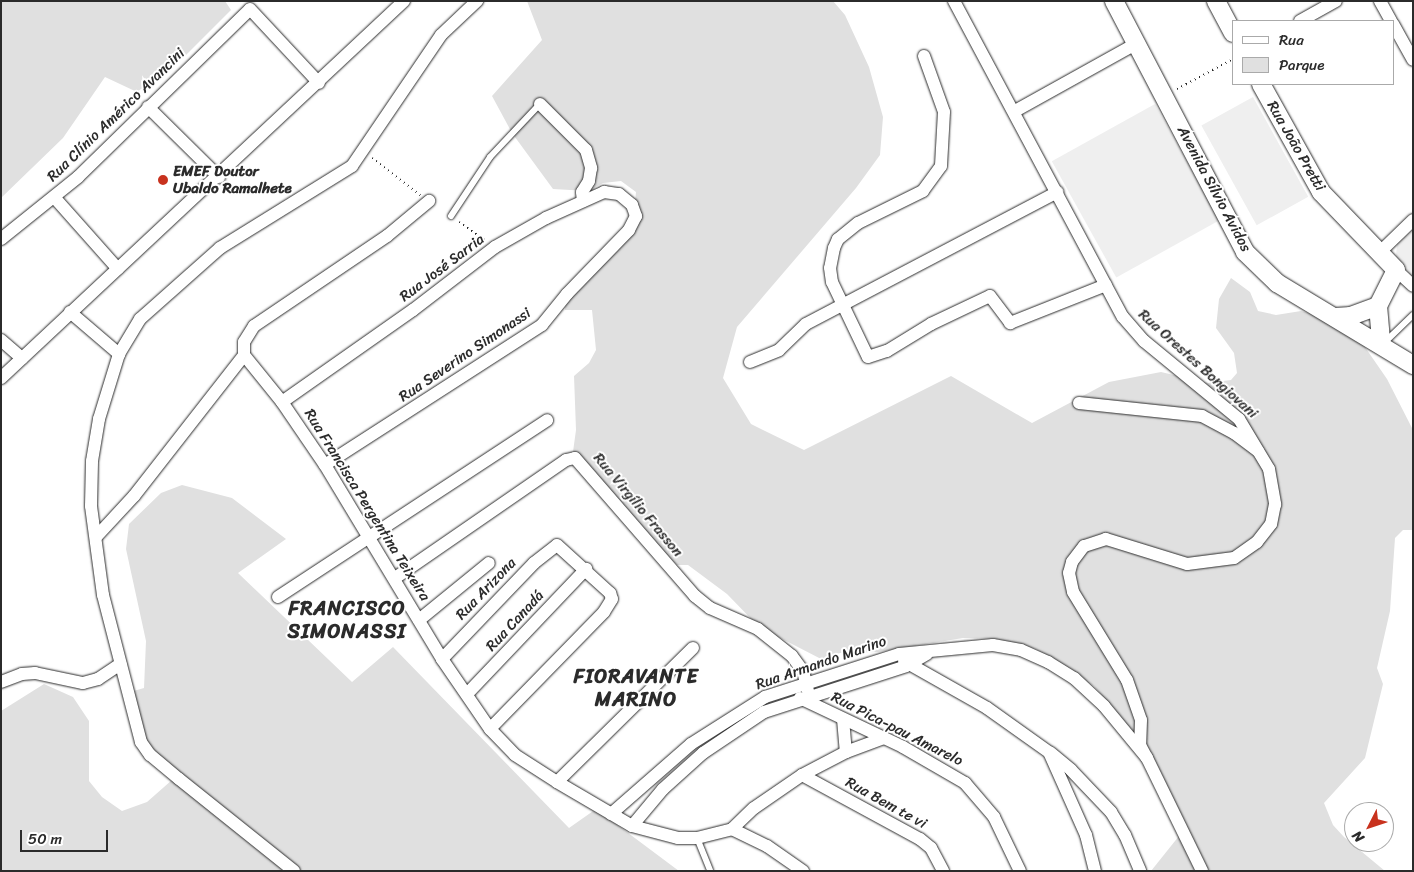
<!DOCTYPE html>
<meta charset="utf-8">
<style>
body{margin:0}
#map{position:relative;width:1414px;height:872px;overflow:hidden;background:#fff;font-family:Sriracha,sans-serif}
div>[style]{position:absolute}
.built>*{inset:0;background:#efefef;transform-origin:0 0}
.green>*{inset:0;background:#e0e0e0}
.path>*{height:2px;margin-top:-1px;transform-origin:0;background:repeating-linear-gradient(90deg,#2b2b2b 0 1px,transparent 0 5px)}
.roads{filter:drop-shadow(0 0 1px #2b2b2b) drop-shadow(0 0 1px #2b2b2b)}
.service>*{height:6px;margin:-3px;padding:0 3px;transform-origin:3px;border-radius:3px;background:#fff}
.minor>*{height:12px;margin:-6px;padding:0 6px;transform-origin:6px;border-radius:6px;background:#fff}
.secondary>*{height:18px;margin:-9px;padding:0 9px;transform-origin:9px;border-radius:9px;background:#fff}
.dots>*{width:14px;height:14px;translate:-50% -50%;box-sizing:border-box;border:2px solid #fff;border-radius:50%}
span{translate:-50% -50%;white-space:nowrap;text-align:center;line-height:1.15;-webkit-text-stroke:4px #fff;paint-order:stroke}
.street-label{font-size:15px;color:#2b2b2b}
.poi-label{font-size:15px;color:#2b2b2b;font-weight:700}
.left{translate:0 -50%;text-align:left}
.district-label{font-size:20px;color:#2b2b2b;font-weight:700;letter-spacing:1px}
.frame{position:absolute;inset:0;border:2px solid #2b2b2b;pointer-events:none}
.legend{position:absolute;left:1232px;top:20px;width:162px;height:65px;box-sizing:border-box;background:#fff;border:1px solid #aaa;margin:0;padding:6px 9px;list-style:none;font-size:15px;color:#2b2b2b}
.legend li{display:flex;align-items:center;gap:10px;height:25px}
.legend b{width:25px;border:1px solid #aaa}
.north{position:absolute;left:1344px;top:802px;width:50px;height:50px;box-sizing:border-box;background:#fff;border:1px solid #aaa;border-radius:50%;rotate:229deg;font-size:14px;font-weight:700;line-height:20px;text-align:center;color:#2b2b2b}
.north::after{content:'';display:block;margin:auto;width:18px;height:22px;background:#c8321e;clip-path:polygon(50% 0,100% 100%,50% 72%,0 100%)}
.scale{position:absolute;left:20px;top:830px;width:88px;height:22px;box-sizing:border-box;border:2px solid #2b2b2b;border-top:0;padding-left:6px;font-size:15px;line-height:18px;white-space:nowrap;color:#2b2b2b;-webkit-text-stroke:4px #fff;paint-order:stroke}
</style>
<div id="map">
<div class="built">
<i style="left:1253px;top:97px;width:114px;height:59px;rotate:61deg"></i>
<i style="left:1155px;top:104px;width:133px;height:118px;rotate:61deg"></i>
<i style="clip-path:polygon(1413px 230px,1413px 278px,1396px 258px,1397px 243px)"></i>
</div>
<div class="green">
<i style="clip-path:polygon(1px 1px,225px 1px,231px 10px,184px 57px,137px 92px,105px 77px,63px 138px,1px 198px)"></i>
<i style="clip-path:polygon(527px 1px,833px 1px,845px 15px,869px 67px,883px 117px,880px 155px,856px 188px,737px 327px,723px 378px,751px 424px,804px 450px,951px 376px,1032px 423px,1109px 382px,1161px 372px,1208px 383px,1231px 380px,1237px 373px,1234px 353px,1216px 328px,1219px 299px,1231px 278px,1250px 292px,1258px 311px,1276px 315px,1301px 311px,1338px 321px,1358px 337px,1387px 379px,1413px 430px,1413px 530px,1403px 530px,1395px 538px,1390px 611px,1377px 668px,1383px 684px,1365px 758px,1324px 803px,1333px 825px,1344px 837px,1385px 871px,1151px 871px,1187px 826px,1141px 741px,1094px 686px,1059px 663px,1036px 649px,997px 639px,963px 638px,878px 652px,840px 653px,823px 660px,759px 627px,727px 594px,688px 565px,677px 565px,572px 459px,576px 430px,574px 376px,589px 363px,596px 350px,592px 310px,565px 310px,567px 287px,622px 237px,634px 213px,636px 192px,621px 181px,603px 183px,588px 191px,553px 189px,512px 133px,492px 96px,542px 40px)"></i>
<i style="clip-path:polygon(182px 485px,232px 498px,286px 539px,238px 573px,352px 682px,393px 647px,569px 828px,596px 809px,679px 871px,1px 871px,1px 711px,44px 684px,73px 697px,89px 721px,89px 781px,102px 797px,122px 811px,147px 802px,172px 780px,136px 734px,130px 692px,144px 688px,146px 641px,126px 549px,129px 524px,161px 493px)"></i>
</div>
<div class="path">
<i style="left:1177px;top:89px;width:64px;rotate:-28.2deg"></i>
<i style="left:372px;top:158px;width:61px;rotate:37.6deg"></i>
<i style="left:459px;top:222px;width:32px;rotate:35deg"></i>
</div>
<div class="roads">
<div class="service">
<i style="left:451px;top:216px;width:71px;rotate:-56.5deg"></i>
<i style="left:490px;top:157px;width:73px;rotate:-46.7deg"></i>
<i style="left:1385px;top:342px;width:39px;rotate:-44deg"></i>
<i style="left:697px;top:838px;width:35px;rotate:68deg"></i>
</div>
<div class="minor">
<i style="left:954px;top:1px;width:358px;rotate:61.9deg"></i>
<i style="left:1123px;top:317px;width:32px;rotate:49deg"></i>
<i style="left:1144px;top:341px;width:123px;rotate:39.4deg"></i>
<i style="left:1239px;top:419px;width:58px;rotate:59deg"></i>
<i style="left:1269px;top:469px;width:36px;rotate:80deg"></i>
<i style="left:1275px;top:504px;width:20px;rotate:101deg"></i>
<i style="left:1271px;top:524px;width:23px;rotate:128deg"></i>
<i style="left:1257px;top:542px;width:28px;rotate:145deg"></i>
<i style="left:1234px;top:558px;width:47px;rotate:172.7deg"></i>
<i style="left:1187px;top:564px;width:85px;rotate:-162.8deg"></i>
<i style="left:1106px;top:539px;width:23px;rotate:162deg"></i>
<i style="left:1084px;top:546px;width:20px;rotate:127deg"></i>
<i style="left:1072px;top:562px;width:11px;rotate:105deg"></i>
<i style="left:1069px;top:573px;width:19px;rotate:78deg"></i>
<i style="left:1073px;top:592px;width:103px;rotate:58.5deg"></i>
<i style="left:1127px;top:680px;width:42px;rotate:70.7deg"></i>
<i style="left:1141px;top:720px;width:25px;rotate:92deg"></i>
<i style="left:1140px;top:745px;width:15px;rotate:62deg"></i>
<i style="left:1380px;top:1px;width:23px;rotate:61deg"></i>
<i style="left:1300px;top:21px;width:41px;rotate:-29.1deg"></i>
<i style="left:1393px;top:24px;width:41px;rotate:60.9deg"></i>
<i style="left:924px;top:56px;width:59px;rotate:70.3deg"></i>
<i style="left:944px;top:112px;width:54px;rotate:93.2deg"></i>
<i style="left:941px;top:166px;width:31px;rotate:126deg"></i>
<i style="left:923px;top:191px;width:72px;rotate:153.8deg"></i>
<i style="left:858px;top:223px;width:26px;rotate:141deg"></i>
<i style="left:838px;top:239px;width:10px;rotate:114deg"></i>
<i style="left:834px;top:248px;width:20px;rotate:101deg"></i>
<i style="left:830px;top:268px;width:14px;rotate:82deg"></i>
<i style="left:832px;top:282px;width:83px;rotate:64.4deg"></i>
<i style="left:868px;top:357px;width:20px;rotate:-18deg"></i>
<i style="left:887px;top:351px;width:52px;rotate:-31.5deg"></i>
<i style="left:931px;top:324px;width:65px;rotate:-25.4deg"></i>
<i style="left:990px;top:296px;width:34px;rotate:53deg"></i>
<i style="left:1010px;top:323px;width:103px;rotate:-21.6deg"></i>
<i style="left:540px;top:104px;width:65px;rotate:45deg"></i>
<i style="left:586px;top:150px;width:19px;rotate:74deg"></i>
<i style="left:591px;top:168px;width:13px;rotate:99deg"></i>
<i style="left:589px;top:181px;width:13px;rotate:122deg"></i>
<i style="left:582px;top:192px;width:9px;rotate:84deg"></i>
<i style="left:148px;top:107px;width:100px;rotate:44.6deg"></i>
<i style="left:1015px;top:111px;width:140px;rotate:-29.1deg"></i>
<i style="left:54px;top:197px;width:96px;rotate:48.4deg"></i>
<i style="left:1px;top:239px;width:99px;rotate:-38.8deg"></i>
<i style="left:78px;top:177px;width:240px;rotate:-44.3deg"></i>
<i style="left:250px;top:9px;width:101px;rotate:47deg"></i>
<i style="left:1380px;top:252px;width:46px;rotate:-44.1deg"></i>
<i style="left:1396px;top:270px;width:23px;rotate:43deg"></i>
<i style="left:70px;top:312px;width:65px;rotate:40.6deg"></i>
<i style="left:1px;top:340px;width:28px;rotate:41deg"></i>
<i style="left:244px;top:355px;width:60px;rotate:51deg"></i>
<i style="left:282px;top:402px;width:76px;rotate:55.7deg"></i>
<i style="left:325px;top:465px;width:227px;rotate:58.9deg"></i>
<i style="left:442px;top:659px;width:85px;rotate:55.6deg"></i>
<i style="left:490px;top:729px;width:36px;rotate:46deg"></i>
<i style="left:515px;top:755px;width:50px;rotate:32.7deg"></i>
<i style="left:557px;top:782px;width:87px;rotate:30.4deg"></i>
<i style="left:632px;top:826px;width:48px;rotate:14.6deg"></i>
<i style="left:678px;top:838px;width:19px"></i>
<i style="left:697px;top:838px;width:36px;rotate:-14deg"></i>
<i style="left:732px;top:829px;width:30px;rotate:-44deg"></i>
<i style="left:754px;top:808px;width:58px;rotate:-34.5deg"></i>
<i style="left:802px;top:775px;width:50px;rotate:-27.6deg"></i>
<i style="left:846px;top:752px;width:40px;rotate:-20.2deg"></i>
<i style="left:244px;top:355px;width:13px;rotate:-90deg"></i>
<i style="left:244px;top:342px;width:19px;rotate:-58deg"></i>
<i style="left:254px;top:326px;width:161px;rotate:-34.1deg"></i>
<i style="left:387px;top:236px;width:55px;rotate:-39.8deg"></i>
<i style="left:750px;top:362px;width:31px;rotate:-22deg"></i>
<i style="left:779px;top:350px;width:37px;rotate:-44deg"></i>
<i style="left:806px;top:324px;width:284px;rotate:-27.7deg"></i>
<i style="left:1px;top:378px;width:552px;rotate:-43.09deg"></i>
<i style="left:282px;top:402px;width:160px;rotate:-35.1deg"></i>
<i style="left:413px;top:310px;width:103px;rotate:-37.5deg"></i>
<i style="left:495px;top:247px;width:59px;rotate:-29.6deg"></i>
<i style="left:546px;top:218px;width:64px;rotate:-24.1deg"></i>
<i style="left:604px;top:192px;width:15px;rotate:8deg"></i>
<i style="left:619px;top:194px;width:17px;rotate:40deg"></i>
<i style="left:632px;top:205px;width:12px;rotate:70deg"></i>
<i style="left:636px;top:216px;width:16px;rotate:117deg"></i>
<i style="left:629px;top:230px;width:89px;rotate:134.1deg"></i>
<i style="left:567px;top:294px;width:40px;rotate:129deg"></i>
<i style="left:542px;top:325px;width:258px;rotate:147.2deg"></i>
<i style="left:1079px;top:403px;width:124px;rotate:6deg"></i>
<i style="left:1202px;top:416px;width:36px;rotate:28deg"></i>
<i style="left:1234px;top:433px;width:30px;rotate:37deg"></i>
<i style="left:96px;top:537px;width:56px;rotate:-47.2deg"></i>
<i style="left:134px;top:496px;width:179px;rotate:-52deg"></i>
<i style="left:395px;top:578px;width:208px;rotate:-34.6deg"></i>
<i style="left:566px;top:460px;width:9px;rotate:-13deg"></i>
<i style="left:575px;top:458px;width:183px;rotate:49deg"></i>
<i style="left:695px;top:596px;width:19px;rotate:39deg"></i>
<i style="left:710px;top:608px;width:52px;rotate:23.6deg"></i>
<i style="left:758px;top:629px;width:43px;rotate:38.5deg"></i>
<i style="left:792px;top:656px;width:19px;rotate:54deg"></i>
<i style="left:803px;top:671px;width:25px;rotate:76deg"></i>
<i style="left:278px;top:597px;width:322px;rotate:-33.3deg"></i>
<i style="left:419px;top:620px;width:90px;rotate:-39.2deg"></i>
<i style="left:442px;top:659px;width:133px;rotate:-46.2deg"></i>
<i style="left:534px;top:563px;width:29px;rotate:-38deg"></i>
<i style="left:557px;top:545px;width:72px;rotate:42.2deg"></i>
<i style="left:610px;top:593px;width:6px;rotate:72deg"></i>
<i style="left:612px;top:599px;width:15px;rotate:122deg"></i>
<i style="left:604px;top:612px;width:163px;rotate:134.3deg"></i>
<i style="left:904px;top:661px;width:95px;rotate:29.5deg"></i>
<i style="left:987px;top:708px;width:76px;rotate:35.4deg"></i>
<i style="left:1049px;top:752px;width:91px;rotate:66deg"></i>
<i style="left:1086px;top:835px;width:37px;rotate:76deg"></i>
<i style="left:1px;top:682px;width:22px;rotate:-21deg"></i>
<i style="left:22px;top:674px;width:13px;rotate:-4deg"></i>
<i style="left:35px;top:673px;width:49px;rotate:11.8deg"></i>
<i style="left:83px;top:683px;width:16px;rotate:-15deg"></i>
<i style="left:98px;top:679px;width:27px;rotate:-34deg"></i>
<i style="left:467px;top:694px;width:173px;rotate:-46.4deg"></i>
<i style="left:800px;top:698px;width:114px;rotate:25.4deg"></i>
<i style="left:903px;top:747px;width:72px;rotate:30.1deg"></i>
<i style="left:965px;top:783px;width:45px;rotate:49.5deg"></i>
<i style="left:994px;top:817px;width:60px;rotate:64.3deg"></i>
<i style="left:843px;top:719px;width:33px;rotate:85deg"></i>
<i style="left:1051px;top:753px;width:26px;rotate:40deg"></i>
<i style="left:1071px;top:770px;width:58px;rotate:46.4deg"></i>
<i style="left:1111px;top:812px;width:27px;rotate:59deg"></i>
<i style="left:1125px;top:835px;width:39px;rotate:67deg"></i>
<i style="left:802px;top:775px;width:134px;rotate:28.5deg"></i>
<i style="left:920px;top:839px;width:14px;rotate:39deg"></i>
<i style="left:931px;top:848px;width:26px;rotate:62deg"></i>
<i style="left:557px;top:782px;width:191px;rotate:-44.6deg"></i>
<i style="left:611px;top:814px;width:106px;rotate:-41.2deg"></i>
<i style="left:691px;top:744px;width:88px;rotate:-32.4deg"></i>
<i style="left:765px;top:697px;width:141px;rotate:-17.8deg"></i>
<i style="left:899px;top:654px;width:94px;rotate:-5.5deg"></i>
<i style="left:993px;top:645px;width:28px;rotate:10deg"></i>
<i style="left:1021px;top:650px;width:30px;rotate:24deg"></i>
<i style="left:1048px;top:662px;width:31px;rotate:32deg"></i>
<i style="left:1074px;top:678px;width:41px;rotate:43deg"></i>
<i style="left:1104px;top:706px;width:67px;rotate:50.4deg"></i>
<i style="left:1147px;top:758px;width:126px;rotate:64deg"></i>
<i style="left:632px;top:826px;width:48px;rotate:-50deg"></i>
<i style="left:663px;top:789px;width:54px;rotate:-42deg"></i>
<i style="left:703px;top:753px;width:73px;rotate:-33.9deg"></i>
<i style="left:764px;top:712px;width:149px;rotate:-17.9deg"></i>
<i style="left:906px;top:666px;width:24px;rotate:-30deg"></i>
<i style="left:732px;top:829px;width:39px;rotate:26deg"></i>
<i style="left:767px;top:846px;width:44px;rotate:34.8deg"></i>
<i style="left:294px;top:871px;width:147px;rotate:-141.3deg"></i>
<i style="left:179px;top:779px;width:38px;rotate:-140deg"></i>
<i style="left:150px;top:755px;width:16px;rotate:-125deg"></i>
<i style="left:141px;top:742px;width:152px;rotate:-104.5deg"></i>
<i style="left:103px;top:595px;width:90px;rotate:-97.7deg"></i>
<i style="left:91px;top:506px;width:45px;rotate:-88.7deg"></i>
<i style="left:92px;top:461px;width:43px;rotate:-80.5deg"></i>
<i style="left:99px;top:419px;width:68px;rotate:-72.9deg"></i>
<i style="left:119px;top:354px;width:41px;rotate:-59deg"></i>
<i style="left:140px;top:319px;width:107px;rotate:-41.6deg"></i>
<i style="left:220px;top:248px;width:155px;rotate:-31.8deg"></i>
<i style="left:352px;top:166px;width:158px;rotate:-55.8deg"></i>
<i style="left:441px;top:35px;width:50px;rotate:-43.4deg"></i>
</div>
<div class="secondary">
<i style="left:1114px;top:1px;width:283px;rotate:62.4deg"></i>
<i style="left:1245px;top:252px;width:45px;rotate:44.1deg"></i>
<i style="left:1277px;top:283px;width:159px;rotate:31.1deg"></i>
<i style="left:1216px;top:1px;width:36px;rotate:62deg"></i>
<i style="left:1261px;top:84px;width:124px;rotate:60.9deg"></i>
<i style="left:1321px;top:192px;width:108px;rotate:46.1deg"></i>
<i style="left:1396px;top:270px;width:40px;rotate:116.6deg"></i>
<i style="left:1378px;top:306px;width:29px;rotate:160deg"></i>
<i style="left:1351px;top:316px;width:15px;rotate:176deg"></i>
<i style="left:1378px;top:306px;width:38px;rotate:85deg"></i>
</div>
</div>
<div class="dots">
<i style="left:163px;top:180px;background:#c8321e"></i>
</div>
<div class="street-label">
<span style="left:116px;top:115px;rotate:-44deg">Rua Clínio Américo Avancini</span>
<span style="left:1296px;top:146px;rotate:60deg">Rua João Pretti</span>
<span style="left:1214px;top:189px;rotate:62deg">Avenida Sílvio Avidos</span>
<span style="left:442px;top:268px;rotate:-37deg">Rua José Sarria</span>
<span style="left:465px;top:355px;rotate:-34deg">Rua Severino Simonassi</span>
<span style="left:1198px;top:364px;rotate:42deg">Rua Orestes Bongiovani</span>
<span style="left:367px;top:505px;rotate:58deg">Rua Francisca Pergentina Teixeira</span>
<span style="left:638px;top:505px;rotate:50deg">Rua Virgílio Frasson</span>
<span style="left:486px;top:589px;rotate:-46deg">Rua Arizona</span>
<span style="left:515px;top:621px;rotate:-47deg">Rua Canadá</span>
<span style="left:821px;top:663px;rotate:-19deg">Rua Armando Marino</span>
<span style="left:897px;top:729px;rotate:27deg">Rua Pica-pau Amarelo</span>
<span style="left:886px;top:803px;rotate:29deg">Rua Bem te vi</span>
</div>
<div class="poi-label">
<span class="left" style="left:173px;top:180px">EMEF Doutor<br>Ubaldo Ramalhete</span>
</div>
<div class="district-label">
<span style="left:347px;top:620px">FRANCISCO<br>SIMONASSI</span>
<span style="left:636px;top:688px">FIORAVANTE<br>MARINO</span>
</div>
<div class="frame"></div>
<ul class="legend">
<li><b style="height:6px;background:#fff"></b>Rua</li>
<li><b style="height:14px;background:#e0e0e0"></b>Parque</li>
</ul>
<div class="north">N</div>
<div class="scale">50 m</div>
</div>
